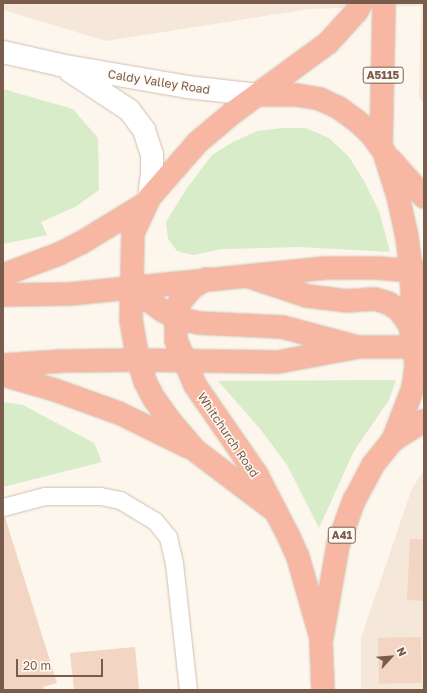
<!DOCTYPE html>
<style>
body{margin:0}
#map{position:relative;width:427px;height:693px;overflow:hidden;background:#fdf6ec;font-family:"Golos Text",sans-serif}
div>[style]{position:absolute}
.residential>*{inset:0;background:#f5e8da}
.green>*{inset:0;background:#d8ecc9}
.building>*{inset:0;background:#f3d5c3;transform-origin:0 0}
.roads{filter:drop-shadow(0 0 1px #d1beb0) drop-shadow(0 0 1px #d1beb0)}
.lane>*{height:17px;margin:-8.5px;padding:0 8.5px;transform-origin:8.5px;border-radius:8.5px;background:#fff}
.secondary>*{height:22px;margin:-11px;padding:0 11px;transform-origin:11px;border-radius:11px;background:#fff}
.highway>*{height:22px;margin:-11px;padding:0 11px;transform-origin:11px;border-radius:11px;background:#f7b7a3}
span{translate:-50% -50%;white-space:nowrap;text-align:center;line-height:1.15;-webkit-text-stroke:3px #fffaf3;paint-order:stroke}
.shield-label span{padding:1px 3px;background:#fffaf3;border:1px solid;border-radius:3px;-webkit-text-stroke-width:0}
.shield-label{font-size:11px;color:#7a5c4d;font-weight:700}
.street-label{font-size:12px;color:#7a5c4d}
.frame{position:absolute;inset:0;border:4px solid #7a5c4d;pointer-events:none}
.north{position:absolute;left:371px;top:637px;width:40px;height:40px;-webkit-text-stroke:3px #fffaf3;paint-order:stroke;rotate:64deg;font-size:11px;font-weight:700;line-height:16px;text-align:center;color:#7a5c4d}
.north::after{content:'';display:block;margin:auto;width:14px;height:18px;background:#7a5c4d;clip-path:polygon(50% 0,100% 100%,50% 72%,0 100%)}
.scale{position:absolute;left:16px;top:659px;width:87px;height:18px;box-sizing:border-box;border:2px solid #7a5c4d;border-top:0;padding-left:5px;font-size:12px;line-height:14px;white-space:nowrap;color:#7a5c4d;-webkit-text-stroke:3px #fffaf3;paint-order:stroke}
</style>
<div id="map">
<div class="residential">
<i style="clip-path:polygon(3px 3px,424px 3px,424px 104px,419px 98px,421px 6px,310px 9px,106px 41px,3px 10px)"></i>
<i style="clip-path:polygon(424px 471px,424px 690px,361px 690px,361px 638px,412px 488px)"></i>
</div>
<div class="green">
<i style="clip-path:polygon(3px 89px,73px 109px,98px 138px,99px 190px,75px 207px,41px 222px,47px 235px,3px 244px)"></i>
<i style="clip-path:polygon(282px 128px,306px 128px,329px 138px,349px 157px,364px 181px,379px 211px,390px 252px,300px 247px,222px 249px,193px 255px,177px 251px,168px 239px,166px 222px,187px 188px,212px 155px,231px 143px,257px 131px)"></i>
<i style="clip-path:polygon(396px 380px,389px 400px,354px 451px,319px 528px,287px 465px,261px 430px,218px 381px)"></i>
<i style="clip-path:polygon(3px 402px,23px 405px,94px 443px,102px 462px,3px 487px)"></i>
</div>
<div class="building">
<i style="clip-path:polygon(3px 511px,57px 683px,43px 687px,44px 690px,3px 690px)"></i>
<i style="clip-path:polygon(410px 539px,424px 539px,424px 601px,407px 600px)"></i>
<i style="left:421px;top:637px;width:46px;height:43px;rotate:89deg"></i>
<i style="clip-path:polygon(135px 647px,139px 690px,74px 690px,70px 653px)"></i>
</div>
<div class="roads">
<div class="lane">
<i style="left:3px;top:507px;width:43px;rotate:-14.7deg"></i>
<i style="left:45px;top:496px;width:55px"></i>
<i style="left:100px;top:496px;width:20px;rotate:11deg"></i>
<i style="left:120px;top:500px;width:41px;rotate:31deg"></i>
<i style="left:155px;top:521px;width:21px;rotate:51deg"></i>
<i style="left:168px;top:537px;width:27px;rotate:77deg"></i>
<i style="left:174px;top:563px;width:128px;rotate:83.7deg"></i>
</div>
<div class="secondary">
<i style="left:3px;top:52px;width:58px;rotate:12.8deg"></i>
<i style="left:60px;top:65px;width:129px;rotate:9.8deg"></i>
<i style="left:187px;top:87px;width:72px;rotate:6.3deg"></i>
<i style="left:70px;top:71px;width:71px;rotate:33.5deg"></i>
<i style="left:129px;top:110px;width:25px;rotate:53deg"></i>
<i style="left:144px;top:130px;width:25px;rotate:72deg"></i>
<i style="left:152px;top:154px;width:19px;rotate:90deg"></i>
<i style="left:152px;top:173px;width:25px;rotate:97deg"></i>
</div>
<div class="highway">
<i style="left:259px;top:95px;width:37px"></i>
<i style="left:296px;top:95px;width:24px;rotate:9deg"></i>
<i style="left:320px;top:99px;width:21px;rotate:25deg"></i>
<i style="left:339px;top:108px;width:22px;rotate:36deg"></i>
<i style="left:357px;top:121px;width:19px;rotate:43deg"></i>
<i style="left:371px;top:134px;width:22px;rotate:54deg"></i>
<i style="left:384px;top:152px;width:46px;rotate:72.3deg"></i>
<i style="left:398px;top:196px;width:42px;rotate:77.6deg"></i>
<i style="left:407px;top:237px;width:34px;rotate:83deg"></i>
<i style="left:411px;top:271px;width:96px;rotate:87deg"></i>
<i style="left:416px;top:367px;width:21px;rotate:98deg"></i>
<i style="left:413px;top:388px;width:56px;rotate:111deg"></i>
<i style="left:393px;top:440px;width:32px;rotate:129deg"></i>
<i style="left:373px;top:465px;width:40px;rotate:118deg"></i>
<i style="left:354px;top:500px;width:48px;rotate:109.6deg"></i>
<i style="left:338px;top:545px;width:98px;rotate:99.9deg"></i>
<i style="left:321px;top:642px;width:48px;rotate:87.6deg"></i>
<i style="left:381px;top:147px;width:144px;rotate:-88.8deg"></i>
<i style="left:390px;top:159px;width:51px;rotate:48.2deg"></i>
<i style="left:3px;top:275px;width:60px;rotate:-20.6deg"></i>
<i style="left:59px;top:254px;width:25px;rotate:-27deg"></i>
<i style="left:81px;top:243px;width:75px;rotate:-31.4deg"></i>
<i style="left:253px;top:278px;width:57px;rotate:18.4deg"></i>
<i style="left:307px;top:296px;width:38px;rotate:7deg"></i>
<i style="left:345px;top:301px;width:30px;rotate:-4deg"></i>
<i style="left:375px;top:299px;width:14px;rotate:17deg"></i>
<i style="left:388px;top:303px;width:13px;rotate:32deg"></i>
<i style="left:399px;top:310px;width:17px;rotate:54deg"></i>
<i style="left:409px;top:324px;width:10px;rotate:73deg"></i>
<i style="left:206px;top:279px;width:15px;rotate:148deg"></i>
<i style="left:193px;top:287px;width:20px;rotate:131deg"></i>
<i style="left:180px;top:302px;width:16px;rotate:104deg"></i>
<i style="left:176px;top:318px;width:22px;rotate:90deg"></i>
<i style="left:176px;top:340px;width:49px;rotate:67.1deg"></i>
<i style="left:195px;top:385px;width:109px;rotate:55.4deg"></i>
<i style="left:257px;top:475px;width:70px;rotate:62.7deg"></i>
<i style="left:289px;top:537px;width:22px;rotate:66deg"></i>
<i style="left:298px;top:557px;width:81px;rotate:74.2deg"></i>
<i style="left:131px;top:287px;width:39px;rotate:37deg"></i>
<i style="left:162px;top:310px;width:16px;rotate:30deg"></i>
<i style="left:176px;top:318px;width:24px;rotate:12deg"></i>
<i style="left:199px;top:323px;width:83px;rotate:2.8deg"></i>
<i style="left:282px;top:327px;width:79px;rotate:14.7deg"></i>
<i style="left:358px;top:347px;width:66px"></i>
<i style="left:3px;top:295px;width:67px;rotate:-0.9deg"></i>
<i style="left:70px;top:294px;width:257px;rotate:-5.8deg"></i>
<i style="left:326px;top:268px;width:51px"></i>
<i style="left:377px;top:268px;width:47px;rotate:4.9deg"></i>
<i style="left:3px;top:365px;width:60px;rotate:-3.8deg"></i>
<i style="left:63px;top:361px;width:75px;rotate:-0.8deg"></i>
<i style="left:138px;top:360px;width:140px;rotate:0.8deg"></i>
<i style="left:278px;top:362px;width:81px;rotate:-10.6deg"></i>
<i style="left:3px;top:375px;width:54px;rotate:16.1deg"></i>
<i style="left:55px;top:390px;width:68px;rotate:19.8deg"></i>
<i style="left:119px;top:413px;width:77px;rotate:26.2deg"></i>
<i style="left:393px;top:440px;width:36px;rotate:-32deg"></i>
<i style="left:274px;top:510px;width:98px;rotate:-142.9deg"></i>
<i style="left:196px;top:451px;width:38px;rotate:-131deg"></i>
<i style="left:171px;top:422px;width:29px;rotate:-126deg"></i>
<i style="left:154px;top:399px;width:20px;rotate:-117deg"></i>
<i style="left:145px;top:381px;width:22px;rotate:-108deg"></i>
<i style="left:138px;top:360px;width:41px;rotate:-99.9deg"></i>
<i style="left:131px;top:320px;width:87px;rotate:-88.7deg"></i>
<i style="left:133px;top:233px;width:38px;rotate:-65deg"></i>
<i style="left:149px;top:198px;width:74px;rotate:-48.8deg"></i>
<i style="left:198px;top:142px;width:48px;rotate:-40deg"></i>
<i style="left:235px;top:111px;width:115px;rotate:-36.2deg"></i>
<i style="left:328px;top:43px;width:43px;rotate:-47.8deg"></i>
<i style="left:357px;top:11px;width:9px;rotate:-63deg"></i>
</div>
</div>
<div class="shield-label">
<span style="left:383px;top:75px">A5115</span>
<span style="left:342px;top:535px">A41</span>
</div>
<div class="street-label">
<span style="left:159px;top:82px;rotate:9deg">Caldy Valley Road</span>
<span style="left:228px;top:435px;rotate:56deg">Whitchurch Road</span>
</div>
<div class="frame"></div>
<div class="north">N</div>
<div class="scale">20 m</div>
</div>
